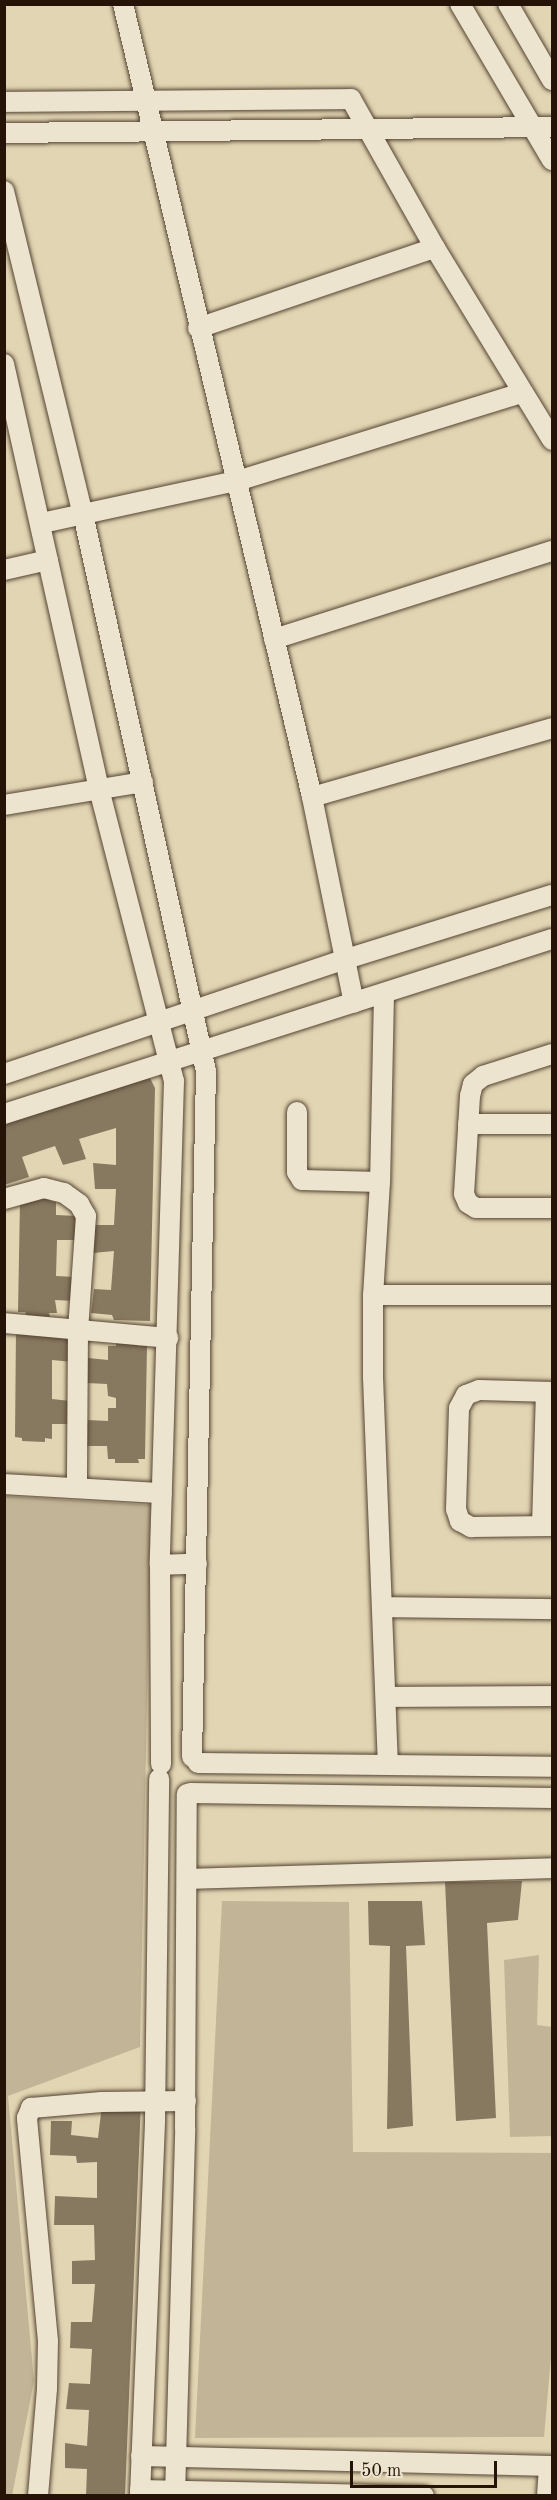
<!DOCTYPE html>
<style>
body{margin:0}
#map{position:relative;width:557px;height:2500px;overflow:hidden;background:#e2d5b3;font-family:"Old Standard TT",serif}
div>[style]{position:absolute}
.green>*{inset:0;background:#c2b496}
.building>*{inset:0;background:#877860}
.roads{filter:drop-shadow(0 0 2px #544432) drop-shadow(0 0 2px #544432)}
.minor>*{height:20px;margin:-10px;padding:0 10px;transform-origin:10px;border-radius:10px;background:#ece4ce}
span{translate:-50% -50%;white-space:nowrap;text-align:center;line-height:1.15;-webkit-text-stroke:6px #ece4ce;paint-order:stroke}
.frame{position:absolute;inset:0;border:6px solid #251307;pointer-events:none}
.scale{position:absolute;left:350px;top:2461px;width:147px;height:27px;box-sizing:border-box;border:3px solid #251307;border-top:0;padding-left:8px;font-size:18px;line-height:21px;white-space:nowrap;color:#251307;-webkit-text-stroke:4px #ece4ce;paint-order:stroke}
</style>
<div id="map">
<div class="green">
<i style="clip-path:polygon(4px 1496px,151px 1505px,140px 2047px,8px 2096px,34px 2381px,12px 2496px,4px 2495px)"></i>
<i style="clip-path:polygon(222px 1901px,349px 1902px,353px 2152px,552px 2153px,552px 2346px,544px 2437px,195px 2438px)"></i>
<i style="clip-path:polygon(539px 1955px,537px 2025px,552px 2027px,552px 2136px,510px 2137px,504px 1960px)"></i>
</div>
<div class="building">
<i style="clip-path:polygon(150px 1078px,155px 1088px,150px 1321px,114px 1320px,112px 1315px,91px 1313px,94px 1289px,111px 1290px,114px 1251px,93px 1253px,95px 1225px,114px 1225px,116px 1189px,95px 1189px,93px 1163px,116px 1165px,116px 1128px,79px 1139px,86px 1159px,63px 1165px,55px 1146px,22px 1157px,29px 1177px,4px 1185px,4px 1124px)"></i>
<i style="clip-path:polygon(50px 1197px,50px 1201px,56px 1202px,56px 1215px,77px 1216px,76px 1240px,57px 1240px,56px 1276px,75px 1277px,75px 1301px,55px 1300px,57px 1313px,49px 1313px,50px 1317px,27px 1316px,25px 1312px,18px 1312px,20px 1201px)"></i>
<i style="clip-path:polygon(16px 1330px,52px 1332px,52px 1337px,72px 1338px,73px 1362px,52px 1360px,52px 1399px,70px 1401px,71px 1424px,52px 1424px,52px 1439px,45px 1438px,45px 1442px,22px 1441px,22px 1438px,15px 1437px)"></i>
<i style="clip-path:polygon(116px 1340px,138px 1342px,138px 1346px,147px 1346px,145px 1459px,138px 1459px,139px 1463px,115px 1463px,115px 1459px,108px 1459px,107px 1446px,87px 1446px,87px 1420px,108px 1421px,108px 1408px,116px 1408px,116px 1398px,108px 1396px,107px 1384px,87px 1383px,88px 1358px,108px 1360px,108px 1346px,116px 1346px)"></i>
<i style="clip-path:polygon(522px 1881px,518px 1920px,487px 1923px,496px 2118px,456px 2121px,445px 1882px)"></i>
<i style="clip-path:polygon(368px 1901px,422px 1901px,425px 1945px,406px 1946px,413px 2126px,387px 2129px,390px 1946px,369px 1945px)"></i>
<i style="clip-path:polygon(141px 2102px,125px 2496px,86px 2496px,87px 2469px,65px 2468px,65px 2443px,87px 2446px,89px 2410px,66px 2409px,69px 2383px,90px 2384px,92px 2349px,70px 2348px,71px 2322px,92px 2322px,95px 2284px,72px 2284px,72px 2261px,95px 2260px,94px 2225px,54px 2225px,55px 2196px,97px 2198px,97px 2162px,77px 2163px,76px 2156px,50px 2155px,51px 2121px,72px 2121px,71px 2135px,98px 2138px,102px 2105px)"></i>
</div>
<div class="roads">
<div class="minor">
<i style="left:123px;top:4px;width:815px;rotate:76.59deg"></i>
<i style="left:312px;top:797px;width:210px;rotate:78.5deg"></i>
<i style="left:460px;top:4px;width:181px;rotate:59.5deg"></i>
<i style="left:508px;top:4px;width:88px;rotate:59.9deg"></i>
<i style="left:4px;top:102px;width:347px;rotate:-0.5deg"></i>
<i style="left:351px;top:99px;width:171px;rotate:60.6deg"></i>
<i style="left:435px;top:248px;width:225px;rotate:58.6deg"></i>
<i style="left:4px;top:133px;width:548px;rotate:-0.63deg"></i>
<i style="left:4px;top:191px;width:333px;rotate:76.3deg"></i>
<i style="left:83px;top:514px;width:570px;rotate:77.55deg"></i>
<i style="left:206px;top:1071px;width:686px;rotate:91.17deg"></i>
<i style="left:198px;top:328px;width:250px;rotate:-18.7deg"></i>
<i style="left:4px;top:364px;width:435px;rotate:77.4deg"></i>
<i style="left:99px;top:789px;width:301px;rotate:75.6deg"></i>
<i style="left:174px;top:1081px;width:484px;rotate:91.7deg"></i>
<i style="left:160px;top:1565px;width:199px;rotate:89.7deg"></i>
<i style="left:42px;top:523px;width:199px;rotate:-12.2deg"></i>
<i style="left:237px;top:481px;width:297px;rotate:-17.2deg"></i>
<i style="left:4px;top:570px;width:45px;rotate:-12.8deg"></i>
<i style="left:274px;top:639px;width:292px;rotate:-17.6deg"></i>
<i style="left:312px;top:797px;width:250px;rotate:-16deg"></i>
<i style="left:4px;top:805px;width:141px;rotate:-9.4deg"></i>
<i style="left:384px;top:994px;width:188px;rotate:91.2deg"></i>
<i style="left:380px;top:1182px;width:113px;rotate:93.5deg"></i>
<i style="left:373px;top:1295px;width:82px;rotate:90deg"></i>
<i style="left:373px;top:1377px;width:388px;rotate:87.8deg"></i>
<i style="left:552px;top:1054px;width:72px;rotate:162.3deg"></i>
<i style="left:483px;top:1076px;width:13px;rotate:141deg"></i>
<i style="left:473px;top:1084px;width:12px;rotate:104deg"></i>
<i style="left:470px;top:1096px;width:98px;rotate:93.5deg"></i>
<i style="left:464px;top:1194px;width:10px;rotate:66deg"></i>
<i style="left:468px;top:1203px;width:9px;rotate:32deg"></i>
<i style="left:476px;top:1208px;width:76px"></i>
<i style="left:4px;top:1074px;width:358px;rotate:-18.6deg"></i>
<i style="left:343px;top:960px;width:219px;rotate:-17.3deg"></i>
<i style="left:297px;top:1112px;width:60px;rotate:90deg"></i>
<i style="left:297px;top:1172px;width:9px;rotate:58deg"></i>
<i style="left:302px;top:1180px;width:78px;rotate:1.5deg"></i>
<i style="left:4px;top:1114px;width:575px;rotate:-17.71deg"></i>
<i style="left:468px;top:1124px;width:84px"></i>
<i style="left:4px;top:1199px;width:41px;rotate:-15.4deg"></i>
<i style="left:44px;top:1188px;width:21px;rotate:14deg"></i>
<i style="left:64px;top:1193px;width:19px;rotate:36deg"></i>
<i style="left:79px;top:1204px;width:14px;rotate:60deg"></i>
<i style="left:86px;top:1216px;width:115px;rotate:94deg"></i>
<i style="left:78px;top:1331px;width:157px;rotate:90.4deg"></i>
<i style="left:373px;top:1295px;width:179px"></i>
<i style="left:4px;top:1323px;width:165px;rotate:5.2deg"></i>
<i style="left:552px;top:1392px;width:73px;rotate:-178.4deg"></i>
<i style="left:479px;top:1390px;width:14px;rotate:159deg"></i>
<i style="left:466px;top:1395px;width:15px;rotate:118deg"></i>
<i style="left:459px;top:1408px;width:101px;rotate:91.7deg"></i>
<i style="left:456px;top:1509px;width:13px;rotate:72deg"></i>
<i style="left:460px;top:1521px;width:13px;rotate:29deg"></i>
<i style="left:471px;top:1527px;width:81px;rotate:-0.7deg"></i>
<i style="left:4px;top:1484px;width:158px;rotate:3.3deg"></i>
<i style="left:542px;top:1526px;width:134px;rotate:-88.3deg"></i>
<i style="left:160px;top:1565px;width:37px;rotate:-2deg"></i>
<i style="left:384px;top:1607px;width:168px;rotate:0.7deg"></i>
<i style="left:387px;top:1697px;width:165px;rotate:-0.3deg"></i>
<i style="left:198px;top:1763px;width:354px;rotate:0.6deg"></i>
<i style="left:190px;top:1793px;width:362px;rotate:0.8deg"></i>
<i style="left:187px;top:1879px;width:365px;rotate:-1.7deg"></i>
<i style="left:141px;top:2456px;width:411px;rotate:1.4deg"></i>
<i style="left:140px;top:2490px;width:284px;rotate:1.2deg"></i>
<i style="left:38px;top:2496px;width:108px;rotate:-85.2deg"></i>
<i style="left:47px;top:2388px;width:47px;rotate:-88.8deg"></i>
<i style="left:48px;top:2341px;width:224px;rotate:-95.4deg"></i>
<i style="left:27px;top:2118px;width:11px;rotate:-68deg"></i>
<i style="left:31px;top:2108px;width:71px;rotate:-4.8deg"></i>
<i style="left:102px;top:2102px;width:84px;rotate:-0.7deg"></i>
<i style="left:140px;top:2496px;width:376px;rotate:-87.7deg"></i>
<i style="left:155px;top:2120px;width:341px;rotate:-89.3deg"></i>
<i style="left:175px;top:2496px;width:368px;rotate:-88.4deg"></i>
<i style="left:185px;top:2128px;width:334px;rotate:-89.7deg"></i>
<i style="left:547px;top:2496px;width:30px;rotate:-86deg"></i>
</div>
</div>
<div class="frame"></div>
<div class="scale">50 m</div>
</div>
